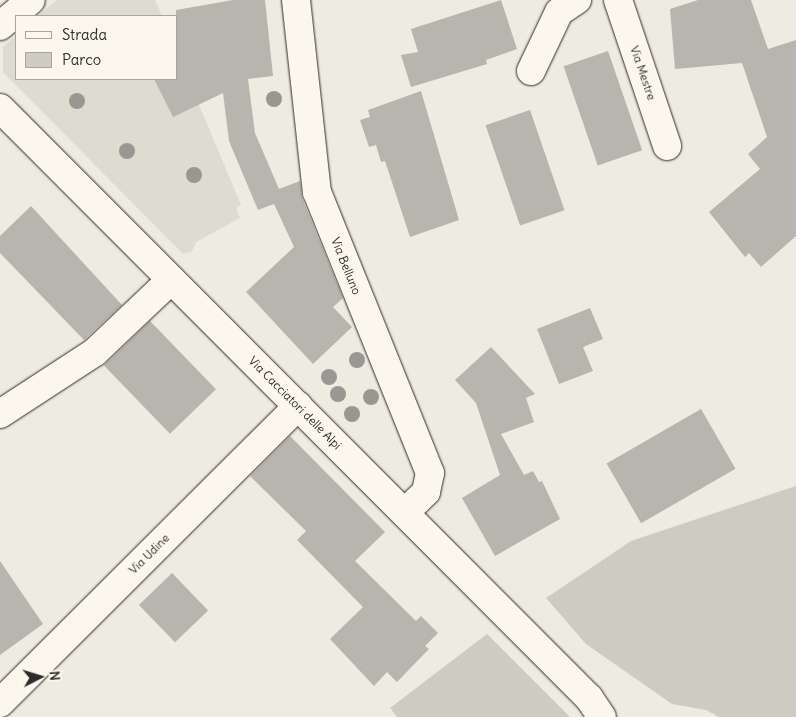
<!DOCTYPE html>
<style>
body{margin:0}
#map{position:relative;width:796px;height:717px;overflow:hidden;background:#eeebe0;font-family:Delius,sans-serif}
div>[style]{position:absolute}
.built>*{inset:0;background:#dedbd1}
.green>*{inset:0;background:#cecbc2}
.building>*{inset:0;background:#b8b5ae;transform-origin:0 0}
.roads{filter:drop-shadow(0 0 1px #2b2b2b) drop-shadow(0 0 1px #2b2b2b)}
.minor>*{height:28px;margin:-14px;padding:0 14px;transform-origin:14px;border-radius:14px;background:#fbf7ec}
.trees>*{width:16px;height:16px;margin:-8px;border-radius:50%;background:#999791}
span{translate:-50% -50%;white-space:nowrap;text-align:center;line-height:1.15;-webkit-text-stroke:4.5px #fbf7ec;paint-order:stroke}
.street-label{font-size:12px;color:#2b2b2b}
.legend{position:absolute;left:15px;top:15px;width:162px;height:65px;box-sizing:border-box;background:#fbf7ec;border:1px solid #a8a59f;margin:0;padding:6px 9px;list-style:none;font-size:15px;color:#2b2b2b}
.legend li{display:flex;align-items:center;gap:10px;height:25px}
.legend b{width:25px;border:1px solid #a8a59f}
.north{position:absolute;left:15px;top:652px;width:50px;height:50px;-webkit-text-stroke:4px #fbf7ec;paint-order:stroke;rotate:85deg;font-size:14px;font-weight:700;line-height:20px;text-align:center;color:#2b2b2b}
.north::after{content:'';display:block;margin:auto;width:18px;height:22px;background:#2b2b2b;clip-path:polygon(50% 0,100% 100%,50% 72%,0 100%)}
</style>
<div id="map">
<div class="built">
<i style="clip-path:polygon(57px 0,155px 0,162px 16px,38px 16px)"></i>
<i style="clip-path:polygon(16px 36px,16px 79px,176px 79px,176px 50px,241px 205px,236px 207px,240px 218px,196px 242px,192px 251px,183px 254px,3px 72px,3px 47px)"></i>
</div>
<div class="green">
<i style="clip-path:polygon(796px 486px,796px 717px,719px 717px,706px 710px,672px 704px,586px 644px,546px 598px,631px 541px)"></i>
<i style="clip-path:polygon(487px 634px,570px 717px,397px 717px,390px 708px)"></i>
</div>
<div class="building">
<i style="clip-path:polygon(233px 0,265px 0,273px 76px,248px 79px,255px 133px,279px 189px,300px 181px,302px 198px,343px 298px,333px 307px,352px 327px,313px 364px,246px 292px,294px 247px,274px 204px,258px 210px,229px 141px,223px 93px,173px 117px,154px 79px,176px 79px,176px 10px)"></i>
<i style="clip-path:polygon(501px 0,517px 49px,486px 60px,487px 64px,411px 87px,401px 55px,418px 52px,411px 29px)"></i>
<i style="clip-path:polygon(698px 0,751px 0,768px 49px,796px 40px,796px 236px,761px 267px,749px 253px,745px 257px,709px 212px,760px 169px,748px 154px,767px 137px,742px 63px,675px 69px,670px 9px)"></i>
<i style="left:608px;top:51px;width:105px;height:47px;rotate:71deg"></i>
<i style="clip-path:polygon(421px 91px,459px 220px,410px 237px,385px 161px,381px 162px,376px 145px,369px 147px,360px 120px,370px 117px,368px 110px)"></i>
<i style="left:530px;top:110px;width:106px;height:47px;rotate:71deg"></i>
<i style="clip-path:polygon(31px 206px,122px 305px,84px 340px,0 253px,0 236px)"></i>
<i style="clip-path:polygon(590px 308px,603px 339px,583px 347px,593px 371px,559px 384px,537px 329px)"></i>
<i style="left:150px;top:321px;width:95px;height:64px;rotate:46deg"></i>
<i style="clip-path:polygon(491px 347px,535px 394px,526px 398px,534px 422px,501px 434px,524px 475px,533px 471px,539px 482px,542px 481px,560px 519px,495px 556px,462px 498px,500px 475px,476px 403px,455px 380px)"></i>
<i style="left:701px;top:409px;width:69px;height:109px;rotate:60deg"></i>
<i style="clip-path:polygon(290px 436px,385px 532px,355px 561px,416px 621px,421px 616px,438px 633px,425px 646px,429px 649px,397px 682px,387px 672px,374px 686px,330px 639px,363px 607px,297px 540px,306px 531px,250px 476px)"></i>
<i style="clip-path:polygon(0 561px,43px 624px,0 655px)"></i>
<i style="left:172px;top:573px;width:52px;height:46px;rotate:46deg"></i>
</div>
<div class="roads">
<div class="minor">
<i style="left:296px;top:0;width:193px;rotate:83.8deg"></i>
<i style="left:317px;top:192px;width:303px;rotate:68.1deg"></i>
<i style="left:430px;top:473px;width:19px;rotate:102deg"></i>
<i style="left:426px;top:492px;width:30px;rotate:136deg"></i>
<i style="left:618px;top:0;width:154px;rotate:71.4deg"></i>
<i style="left:0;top:26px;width:40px;rotate:-40deg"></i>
<i style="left:531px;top:71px;width:65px;rotate:-64.6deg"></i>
<i style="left:559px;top:12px;width:22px;rotate:-34deg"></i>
<i style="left:0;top:108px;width:834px;rotate:45.05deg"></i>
<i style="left:589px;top:698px;width:23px;rotate:56deg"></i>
<i style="left:0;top:414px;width:113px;rotate:-33.1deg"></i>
<i style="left:95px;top:352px;width:105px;rotate:-43.5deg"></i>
<i style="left:0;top:703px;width:421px;rotate:-44.9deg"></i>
</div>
</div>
<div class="trees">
<i style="left:274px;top:99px"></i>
<i style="left:77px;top:101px"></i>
<i style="left:127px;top:151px"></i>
<i style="left:194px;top:175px"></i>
<i style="left:357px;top:360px"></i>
<i style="left:329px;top:377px"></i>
<i style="left:338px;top:394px"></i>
<i style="left:371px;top:397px"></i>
<i style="left:352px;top:414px"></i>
</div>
<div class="street-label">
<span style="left:643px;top:73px;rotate:71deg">Via Mestre</span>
<span style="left:346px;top:266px;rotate:68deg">Via Belluno</span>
<span style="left:295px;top:403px;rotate:45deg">Via Cacciatori delle Alpi</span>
<span style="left:149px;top:554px;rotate:-45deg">Via Udine</span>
</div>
<ul class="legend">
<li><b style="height:6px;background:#fbf7ec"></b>Strada</li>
<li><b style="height:14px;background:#cecbc2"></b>Parco</li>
</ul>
<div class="north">N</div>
</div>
